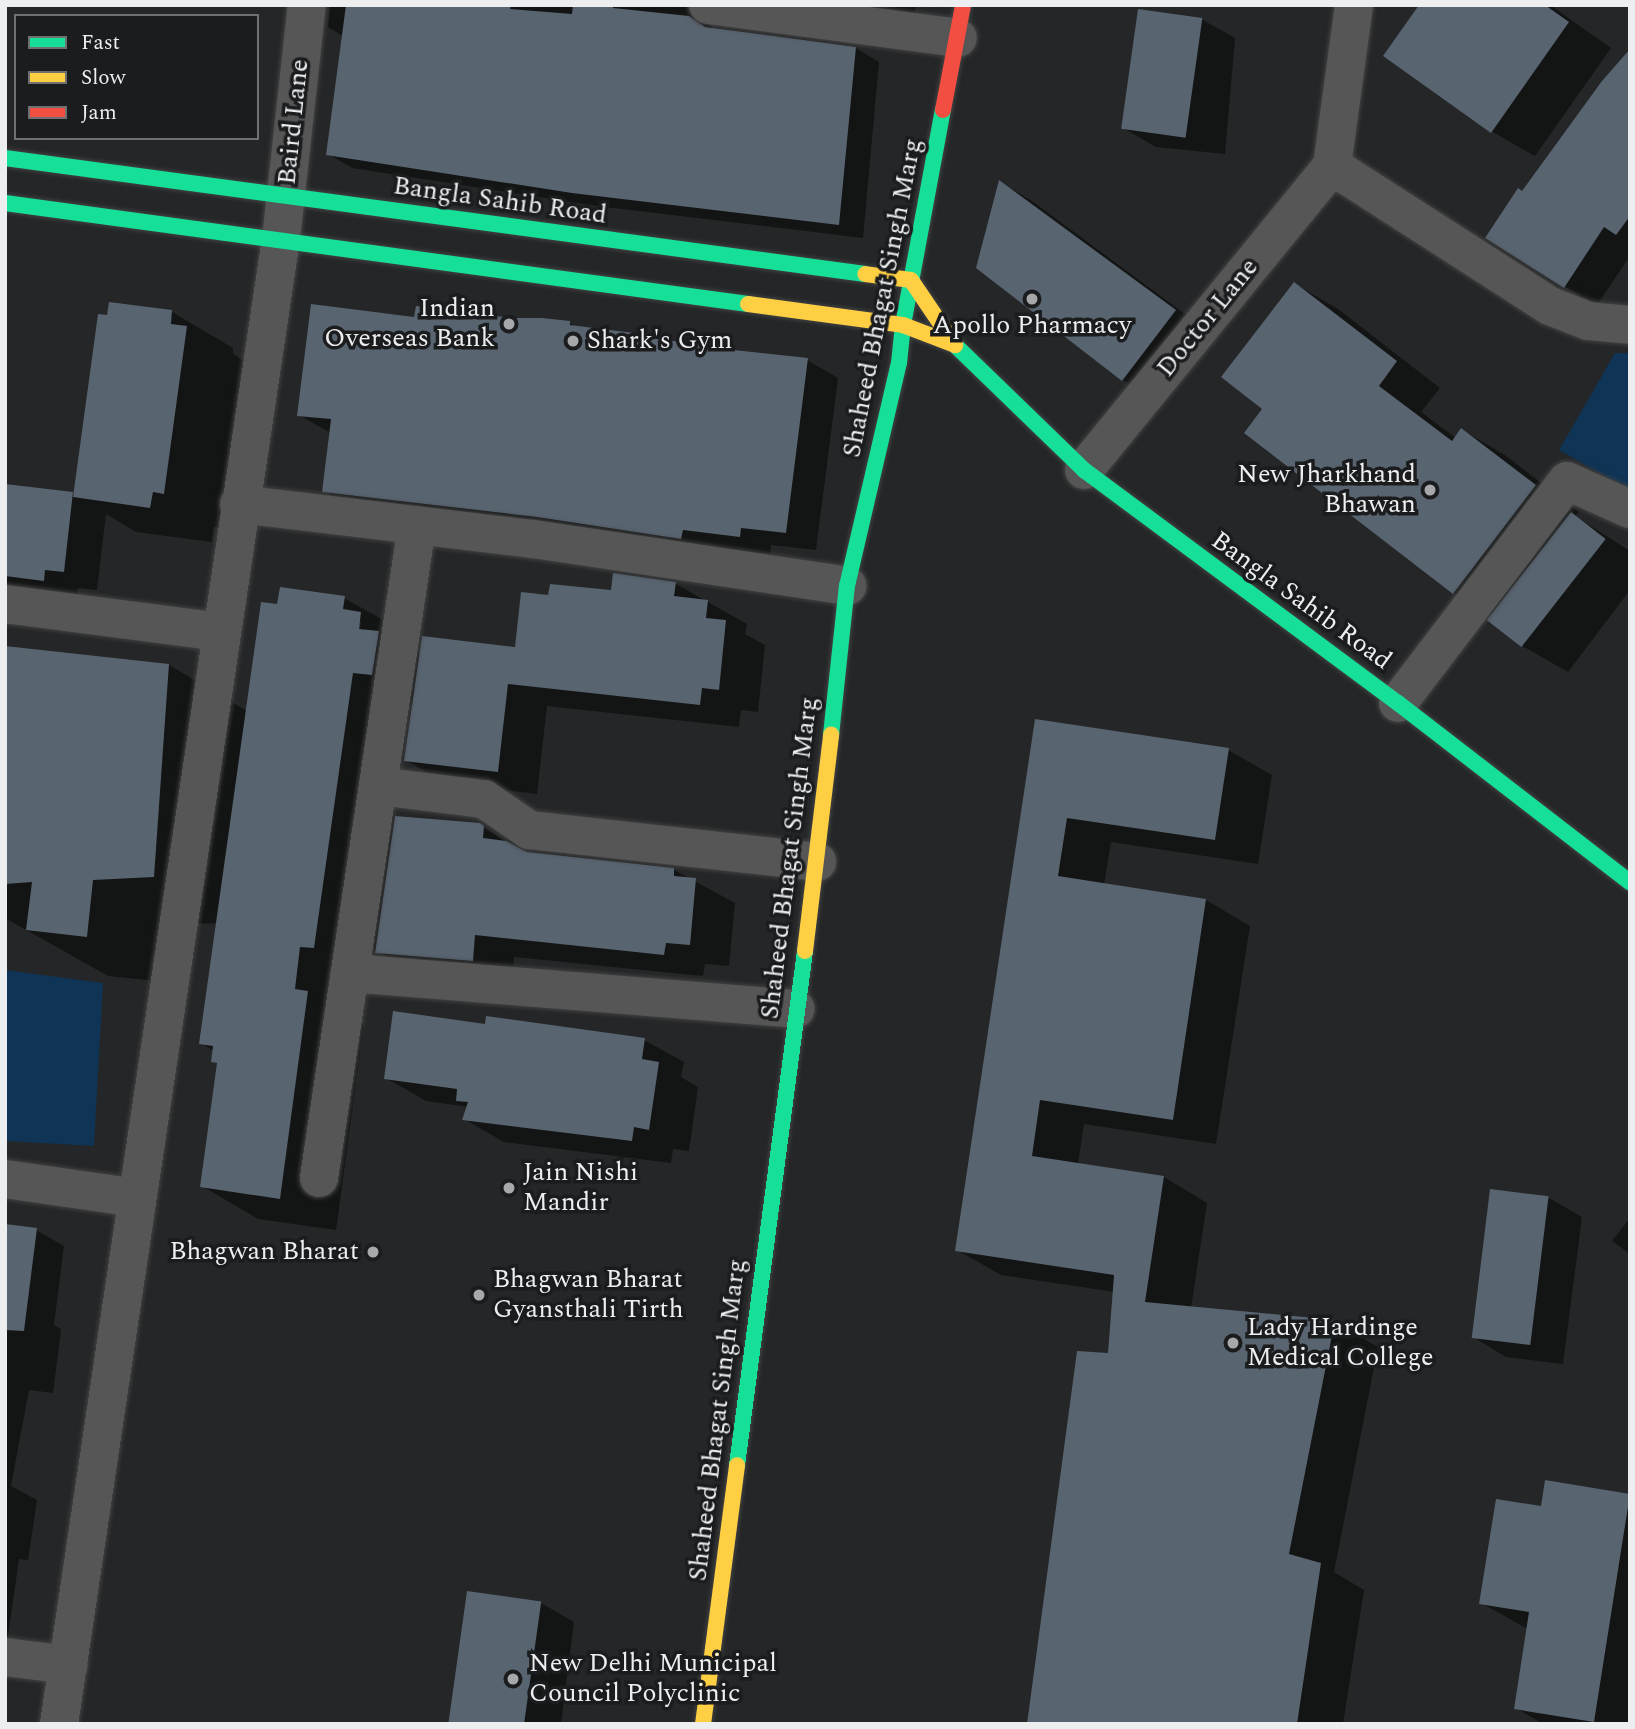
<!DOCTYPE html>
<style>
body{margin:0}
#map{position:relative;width:1635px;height:1729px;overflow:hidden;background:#252627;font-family:Spectral,serif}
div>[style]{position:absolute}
.green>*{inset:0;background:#0f3455}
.shadow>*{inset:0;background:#0007}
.building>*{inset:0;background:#586470;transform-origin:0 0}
.roads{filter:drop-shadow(0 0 2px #414243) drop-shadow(0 0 2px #414243)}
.street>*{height:38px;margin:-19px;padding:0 19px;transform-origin:19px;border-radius:19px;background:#565656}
.fast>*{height:16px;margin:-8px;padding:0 8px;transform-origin:8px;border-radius:8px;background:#16e098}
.slow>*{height:16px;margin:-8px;padding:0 8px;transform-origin:8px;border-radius:8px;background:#ffcf43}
.jam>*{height:16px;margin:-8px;padding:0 8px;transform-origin:8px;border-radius:8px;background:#f24e42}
.dots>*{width:19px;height:19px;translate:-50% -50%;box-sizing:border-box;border:4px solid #1b1c1e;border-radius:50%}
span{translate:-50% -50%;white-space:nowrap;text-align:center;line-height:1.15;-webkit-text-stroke:7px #1b1c1e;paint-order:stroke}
.street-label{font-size:26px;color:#edeef0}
.poi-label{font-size:26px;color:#edeef0}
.right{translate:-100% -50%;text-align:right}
.left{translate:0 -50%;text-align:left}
.frame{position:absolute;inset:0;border:7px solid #edeef0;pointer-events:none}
.legend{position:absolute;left:14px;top:14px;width:245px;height:126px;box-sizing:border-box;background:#1b1c1e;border:2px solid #6f7072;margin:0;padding:9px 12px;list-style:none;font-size:21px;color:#edeef0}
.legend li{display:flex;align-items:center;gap:14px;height:35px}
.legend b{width:35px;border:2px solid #6f7072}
</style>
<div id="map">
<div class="green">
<i style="clip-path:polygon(1615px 353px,1630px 353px,1630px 491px,1559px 450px)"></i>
<i style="clip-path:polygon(5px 970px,103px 983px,94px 1146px,5px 1141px)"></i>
</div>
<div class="shadow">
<i style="clip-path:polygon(330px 5px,714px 5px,709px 17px,712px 29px,856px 48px,879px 62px,863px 238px,597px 206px,352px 168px,328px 154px,343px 36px,328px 27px)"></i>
<i style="clip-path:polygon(807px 5px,916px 5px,914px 16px)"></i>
<i style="clip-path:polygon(1421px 5px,1550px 5px,1611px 48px,1535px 156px,1491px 131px)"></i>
<i style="clip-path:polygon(1201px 19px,1235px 38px,1225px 154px,1156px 147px,1123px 128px)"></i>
<i style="clip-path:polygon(1630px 50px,1630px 256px,1597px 305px,1564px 286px,1523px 193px)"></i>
<i style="clip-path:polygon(1000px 182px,1032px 201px,1208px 331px,1156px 399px,1123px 380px)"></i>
<i style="clip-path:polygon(1295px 284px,1338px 309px,1440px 388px,1421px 412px,1456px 438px,1462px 430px,1505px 455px,1579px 512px,1575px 516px,1630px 551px,1630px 590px,1568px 672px,1524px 647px,1494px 616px,1454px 593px,1247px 433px,1265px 409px)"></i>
<i style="clip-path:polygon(172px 312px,233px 348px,233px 354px,248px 364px,226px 528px,214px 527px,212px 542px,136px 532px,106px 514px,97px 590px,78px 588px,77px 599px,5px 590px,5px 486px,75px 495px)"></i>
<i style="clip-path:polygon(416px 319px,570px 323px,578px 328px,710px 350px,807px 360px,838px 378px,816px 550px,771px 545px,770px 554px,355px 508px,324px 491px,329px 432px,299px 415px)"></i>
<i style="clip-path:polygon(evenodd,676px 584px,747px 624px,745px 634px,765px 645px,758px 712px,741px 710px,739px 727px,547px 706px,537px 794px,445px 783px,406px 760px,414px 705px,410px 704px,394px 818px,480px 825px,522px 852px,674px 870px,735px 903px,729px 966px,705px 964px,703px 976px,514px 957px,512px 982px,416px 974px,375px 950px,370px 979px,352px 1018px,364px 1026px,336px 1230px,258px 1219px,202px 1186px,219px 1065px,213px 1061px,214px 1051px,201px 1043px,218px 923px,173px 925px,167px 982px,108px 976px,5px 918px,5px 648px,169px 665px,247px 711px,279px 606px,344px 598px,401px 630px,421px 657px,517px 649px,550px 597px,676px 584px,358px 621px,361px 621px,359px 637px,358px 621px)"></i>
<i style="clip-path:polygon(1036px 721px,1228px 750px,1272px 775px,1258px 864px,1111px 842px,1104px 885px,1206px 900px,1250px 926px,1216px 1144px,1084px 1124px,1078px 1164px,1164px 1177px,1207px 1203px,1191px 1308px,1334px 1322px,1378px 1347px,1334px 1572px,1364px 1590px,1343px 1724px,1029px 1724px,1109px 1355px,1115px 1292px,1001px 1275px,957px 1250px)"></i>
<i style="clip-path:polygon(487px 1026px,644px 1040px,684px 1062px,681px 1077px,698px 1087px,689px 1151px,673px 1149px,671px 1163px,504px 1142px,464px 1119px,469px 1107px,426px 1101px,386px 1078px)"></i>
<i style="clip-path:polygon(1549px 1198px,1582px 1217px,1563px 1364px,1506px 1357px,1473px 1337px)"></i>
<i style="clip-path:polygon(1630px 1218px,1630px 1254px,1612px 1241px)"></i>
<i style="clip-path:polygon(5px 1226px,36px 1230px,64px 1246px,54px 1325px,61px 1329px,53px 1393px,29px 1390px,11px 1486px,37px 1500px,28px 1560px,19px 1559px,5px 1658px)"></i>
<i style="clip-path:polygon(1629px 1496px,1630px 1724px,1543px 1724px,1516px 1708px,1528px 1629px,1481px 1603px,1543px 1508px)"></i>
<i style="clip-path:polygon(541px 1603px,574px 1622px,561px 1724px,452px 1724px)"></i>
</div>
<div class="building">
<i style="clip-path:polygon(346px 5px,511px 5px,510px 9px,572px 14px,573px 5px,613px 5px,613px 8px,689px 16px,705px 27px,856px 47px,839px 225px,572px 193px,326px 155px)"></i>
<i style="clip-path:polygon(1419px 5px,1545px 5px,1569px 22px,1491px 133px,1383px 56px)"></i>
<i style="left:1138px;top:9px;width:65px;height:121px;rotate:8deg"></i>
<i style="clip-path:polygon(1630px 49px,1630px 216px,1616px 235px,1604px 227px,1564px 288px,1485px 238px,1518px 188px,1522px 191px,1602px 81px)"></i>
<i style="clip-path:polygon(999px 180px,1176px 310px,1122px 381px,976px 268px)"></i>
<i style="clip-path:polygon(1294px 282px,1397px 361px,1379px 386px,1452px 441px,1461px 428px,1536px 485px,1453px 594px,1244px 433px,1262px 409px,1221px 377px)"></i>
<i style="clip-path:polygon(109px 302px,172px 310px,171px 324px,187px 326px,164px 494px,153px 492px,150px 508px,73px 497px,98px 314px,107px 315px)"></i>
<i style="clip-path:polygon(311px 304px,414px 317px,416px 306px,512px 318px,542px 318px,570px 321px,570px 325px,634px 333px,634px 336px,705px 345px,705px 347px,808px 358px,786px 533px,741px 528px,740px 537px,683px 530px,681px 539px,537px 517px,322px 492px,331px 419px,297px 416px)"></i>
<i style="clip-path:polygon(5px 484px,73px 492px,64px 572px,45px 570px,44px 581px,5px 576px)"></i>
<i style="left:1571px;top:512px;width:44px;height:137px;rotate:38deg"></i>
<i style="clip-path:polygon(613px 573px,676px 582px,674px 596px,708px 600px,706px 618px,726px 620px,719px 690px,702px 688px,700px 705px,508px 684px,498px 772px,404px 761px,422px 636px,515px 647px,521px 592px,548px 595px,550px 584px,611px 590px)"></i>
<i style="clip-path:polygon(280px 587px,345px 596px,343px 609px,361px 612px,359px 629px,379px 631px,372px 675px,353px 673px,314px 948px,300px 947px,295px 989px,308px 991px,280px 1199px,200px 1187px,217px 1063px,211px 1062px,213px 1046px,199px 1044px,261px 602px,277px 604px)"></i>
<i style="clip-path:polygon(5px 646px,169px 664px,154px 877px,93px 880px,87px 937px,26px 930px,32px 882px,5px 884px)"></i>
<i style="clip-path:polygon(1035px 719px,1229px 748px,1215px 840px,1067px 818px,1058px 876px,1206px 899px,1173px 1120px,1040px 1100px,1032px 1156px,1164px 1176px,1145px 1302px,1335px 1320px,1289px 1554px,1321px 1563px,1297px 1724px,1027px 1724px,1077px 1351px,1108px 1353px,1114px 1275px,955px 1251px)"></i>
<i style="clip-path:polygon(395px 816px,480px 823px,484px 826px,483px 838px,506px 841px,527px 852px,674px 868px,674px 876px,696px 878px,690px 945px,666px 943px,664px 955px,475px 935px,473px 961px,375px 953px)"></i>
<i style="clip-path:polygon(393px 1011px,485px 1024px,486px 1016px,645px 1038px,642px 1059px,659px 1062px,649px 1130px,634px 1127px,632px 1141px,462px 1120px,468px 1102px,456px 1101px,457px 1089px,384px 1079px)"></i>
<i style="left:1490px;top:1189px;width:59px;height:150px;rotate:7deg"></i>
<i style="clip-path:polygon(5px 1224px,37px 1228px,24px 1331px,5px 1330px)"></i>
<i style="clip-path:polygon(1545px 1480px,1630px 1494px,1594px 1722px,1514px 1709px,1529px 1612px,1479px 1604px,1496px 1499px,1541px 1506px)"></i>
<i style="left:467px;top:1591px;width:75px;height:134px;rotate:8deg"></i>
</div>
<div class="roads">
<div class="street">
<i style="left:708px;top:5px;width:252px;rotate:7.5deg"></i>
<i style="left:1332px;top:166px;width:259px;rotate:32.7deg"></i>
<i style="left:1550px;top:306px;width:41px;rotate:21.5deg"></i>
<i style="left:1588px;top:321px;width:42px;rotate:5.4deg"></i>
<i style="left:1084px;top:470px;width:392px;rotate:-50.8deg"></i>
<i style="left:1332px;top:166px;width:162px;rotate:-82.2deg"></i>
<i style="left:239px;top:504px;width:297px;rotate:6.8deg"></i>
<i style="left:534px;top:539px;width:317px;rotate:8.5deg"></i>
<i style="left:5px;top:604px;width:217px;rotate:7.4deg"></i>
<i style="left:1398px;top:703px;width:279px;rotate:-52.7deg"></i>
<i style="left:1567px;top:481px;width:69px;rotate:24deg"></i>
<i style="left:378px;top:786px;width:107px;rotate:7deg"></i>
<i style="left:484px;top:799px;width:55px;rotate:34.6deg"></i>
<i style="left:529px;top:830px;width:290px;rotate:6.3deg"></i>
<i style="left:350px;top:973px;width:447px;rotate:4.6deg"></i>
<i style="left:319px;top:1178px;width:660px;rotate:-81.46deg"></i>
<i style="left:5px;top:1179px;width:133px;rotate:8.2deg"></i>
<i style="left:5px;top:1657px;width:64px;rotate:7.2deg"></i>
<i style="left:59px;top:1724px;width:1502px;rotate:-81.5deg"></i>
<i style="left:281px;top:239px;width:235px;rotate:-83.7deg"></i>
</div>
<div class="fast">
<i style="left:5px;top:158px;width:868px;rotate:7.68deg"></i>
<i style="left:5px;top:203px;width:750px;rotate:7.74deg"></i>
<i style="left:955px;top:345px;width:180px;rotate:44.1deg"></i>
<i style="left:1084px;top:470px;width:391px;rotate:36.6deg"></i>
<i style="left:1398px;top:703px;width:293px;rotate:37.7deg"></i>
<i style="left:831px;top:735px;width:150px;rotate:-83.9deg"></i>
<i style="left:847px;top:586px;width:229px;rotate:-76.9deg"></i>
<i style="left:899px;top:363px;width:38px;rotate:-84deg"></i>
<i style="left:903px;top:325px;width:219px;rotate:-79.5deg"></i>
<i style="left:737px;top:1465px;width:518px;rotate:-82.46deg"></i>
</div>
<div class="slow">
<i style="left:748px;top:304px;width:156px;rotate:7.7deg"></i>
<i style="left:903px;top:325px;width:56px;rotate:21deg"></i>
<i style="left:955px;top:345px;width:78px;rotate:-124.1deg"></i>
<i style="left:911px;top:280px;width:46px;rotate:-172.6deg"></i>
<i style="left:805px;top:951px;width:218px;rotate:-83.1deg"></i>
<i style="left:703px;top:1724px;width:261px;rotate:-82.5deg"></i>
</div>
<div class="jam">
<i style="left:943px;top:110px;width:107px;rotate:-79.2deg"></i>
</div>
</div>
<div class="dots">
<i style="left:1032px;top:299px;background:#a7a8aa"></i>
<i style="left:509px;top:324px;background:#a7a8aa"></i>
<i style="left:573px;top:341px;background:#a7a8aa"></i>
<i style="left:1430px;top:490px;background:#a7a8aa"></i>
<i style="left:509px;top:1188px;background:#a7a8aa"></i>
<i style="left:373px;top:1252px;background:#a7a8aa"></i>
<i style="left:479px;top:1295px;background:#a7a8aa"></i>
<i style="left:1233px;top:1343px;background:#a7a8aa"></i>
<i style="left:513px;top:1679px;background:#a7a8aa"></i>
</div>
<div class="street-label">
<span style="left:294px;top:122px;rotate:-84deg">Baird Lane</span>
<span style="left:500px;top:201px;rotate:8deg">Bangla Sahib Road</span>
<span style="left:883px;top:298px;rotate:-79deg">Shaheed Bhagat Singh Marg</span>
<span style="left:1208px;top:318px;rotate:-51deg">Doctor Lane</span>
<span style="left:1301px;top:601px;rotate:36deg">Bangla Sahib Road</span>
<span style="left:790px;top:858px;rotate:-83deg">Shaheed Bhagat Singh Marg</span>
<span style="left:718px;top:1420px;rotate:-83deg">Shaheed Bhagat Singh Marg</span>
</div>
<div class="poi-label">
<span class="right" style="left:495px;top:324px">Indian<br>Overseas Bank</span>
<span style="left:1032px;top:326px">Apollo Pharmacy</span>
<span class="left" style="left:587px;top:341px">Shark's Gym</span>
<span class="right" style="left:1416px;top:490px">New Jharkhand<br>Bhawan</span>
<span class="left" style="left:523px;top:1188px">Jain Nishi<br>Mandir</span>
<span class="right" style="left:359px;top:1252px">Bhagwan Bharat</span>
<span class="left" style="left:493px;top:1295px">Bhagwan Bharat<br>Gyansthali Tirth</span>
<span class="left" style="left:1247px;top:1343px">Lady Hardinge<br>Medical College</span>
<span class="left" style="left:529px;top:1679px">New Delhi Municipal<br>Council Polyclinic</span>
</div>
<div class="frame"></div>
<ul class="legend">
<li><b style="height:9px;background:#16e098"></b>Fast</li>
<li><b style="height:9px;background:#ffcf43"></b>Slow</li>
<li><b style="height:9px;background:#f24e42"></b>Jam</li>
</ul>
</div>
